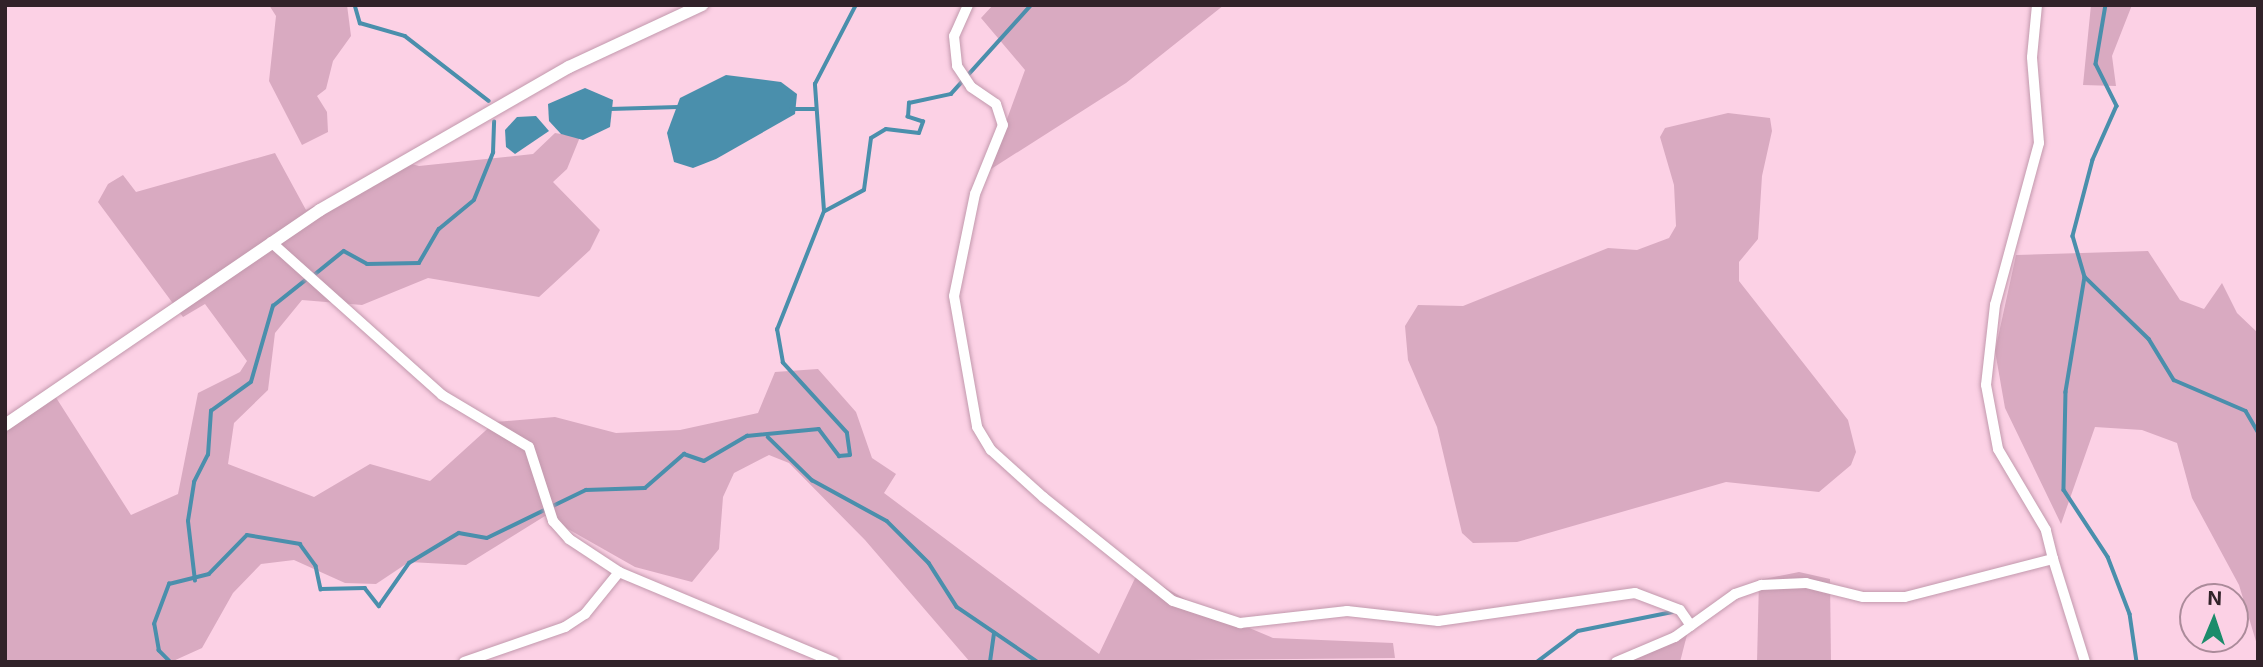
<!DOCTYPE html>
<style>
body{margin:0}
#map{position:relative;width:2263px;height:667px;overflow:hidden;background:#fcd1e5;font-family:Inter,sans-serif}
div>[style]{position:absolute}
.green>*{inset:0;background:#d9aac1}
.water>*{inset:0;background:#4a8fac}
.stream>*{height:3.5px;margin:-1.75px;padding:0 1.75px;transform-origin:1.75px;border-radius:1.75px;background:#4a8fac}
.roads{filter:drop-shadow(0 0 2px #c299ad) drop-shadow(0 0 2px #c299ad)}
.minor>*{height:10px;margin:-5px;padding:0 5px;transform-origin:5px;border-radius:5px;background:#fff}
.tertiary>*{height:12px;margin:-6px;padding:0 6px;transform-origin:6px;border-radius:6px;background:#fff}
span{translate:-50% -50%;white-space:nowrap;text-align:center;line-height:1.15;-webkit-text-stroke:7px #fcd1e5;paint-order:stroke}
.frame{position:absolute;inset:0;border:7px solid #312229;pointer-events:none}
.north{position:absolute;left:2179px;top:583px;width:70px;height:70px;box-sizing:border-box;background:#fcd1e5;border:2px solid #ab8b9a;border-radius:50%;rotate:2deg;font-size:19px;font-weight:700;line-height:28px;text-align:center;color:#312229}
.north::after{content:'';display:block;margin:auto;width:24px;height:32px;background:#1c8c6b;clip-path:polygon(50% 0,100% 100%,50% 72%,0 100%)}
</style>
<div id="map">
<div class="green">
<i style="clip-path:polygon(269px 5px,347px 5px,351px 36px,333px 61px,326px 89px,317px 96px,327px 112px,328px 132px,302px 145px,269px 81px,276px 16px)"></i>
<i style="clip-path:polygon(993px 5px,1224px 5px,1126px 83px,988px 171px,1025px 70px,981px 18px)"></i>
<i style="clip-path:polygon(2091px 5px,2132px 5px,2112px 56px,2116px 86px,2083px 85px)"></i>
<i style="clip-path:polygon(1728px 113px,1770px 118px,1772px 131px,1762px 176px,1758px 239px,1739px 262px,1739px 281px,1848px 420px,1856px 452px,1851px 465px,1819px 492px,1726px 482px,1517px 542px,1473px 543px,1462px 533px,1437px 427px,1408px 360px,1405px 326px,1418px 305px,1463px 306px,1608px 248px,1637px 250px,1669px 238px,1676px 226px,1674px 185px,1660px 137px,1665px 128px)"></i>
<i style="clip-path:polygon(555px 133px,580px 137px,567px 169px,553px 182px,600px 230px,590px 250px,539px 297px,428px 278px,362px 305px,302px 300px,275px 333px,268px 390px,234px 423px,228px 464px,314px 497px,370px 464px,430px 481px,495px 422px,555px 417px,616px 433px,680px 430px,758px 413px,775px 372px,818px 369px,856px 412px,872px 458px,896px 474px,884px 493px,1099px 654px,1138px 572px,1197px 606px,1273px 638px,1393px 643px,1395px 658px,970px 662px,865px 540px,789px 463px,769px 455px,734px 473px,723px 497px,719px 549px,692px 582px,635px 567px,545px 516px,466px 565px,409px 562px,376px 584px,345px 583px,294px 560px,261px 564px,233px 593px,202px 648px,171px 662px,5px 662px,5px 432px,55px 396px,131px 515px,178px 494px,198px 393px,240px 372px,247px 361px,205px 304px,183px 317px,98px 202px,108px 184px,123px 175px,136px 192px,275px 153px,306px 210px,404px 162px,419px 166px,533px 154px)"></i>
<i style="clip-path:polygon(2148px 251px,2180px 300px,2204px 309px,2222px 283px,2237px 313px,2258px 333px,2258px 648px,2239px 585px,2192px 498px,2177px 443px,2142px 430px,2095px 427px,2061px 524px,2005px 408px,1995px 351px,2016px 255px)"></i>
<i style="clip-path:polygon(1799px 572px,1830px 579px,1831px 662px,1757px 662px,1759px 580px)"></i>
<i style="clip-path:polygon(1689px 627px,1680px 662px,1608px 662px,1613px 659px)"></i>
</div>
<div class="water">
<i style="clip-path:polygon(726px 75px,781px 82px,797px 94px,795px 114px,716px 159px,693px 168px,674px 162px,667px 133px,680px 98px)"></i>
<i style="clip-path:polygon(585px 88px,613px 100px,610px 127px,583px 140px,561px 134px,549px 121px,548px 104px)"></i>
<i style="clip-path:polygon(536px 116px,549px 131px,515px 154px,506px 147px,505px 130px,517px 117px)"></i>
</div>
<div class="stream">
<i style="left:355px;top:5px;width:19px;rotate:74deg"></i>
<i style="left:360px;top:23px;width:47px;rotate:16.1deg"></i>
<i style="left:405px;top:36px;width:106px;rotate:37.7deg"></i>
<i style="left:2106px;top:5px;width:60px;rotate:99.6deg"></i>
<i style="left:2096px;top:64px;width:47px;rotate:63.4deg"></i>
<i style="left:2117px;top:106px;width:59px;rotate:114deg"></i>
<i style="left:2093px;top:160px;width:79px;rotate:104.7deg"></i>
<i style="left:2073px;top:236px;width:43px;rotate:73.7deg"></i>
<i style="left:2085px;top:277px;width:89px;rotate:44.1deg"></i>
<i style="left:2149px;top:339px;width:48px;rotate:58.6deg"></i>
<i style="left:2174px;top:380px;width:78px;rotate:23.3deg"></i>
<i style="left:2246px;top:411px;width:24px;rotate:60deg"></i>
<i style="left:610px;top:109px;width:68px;rotate:-1.7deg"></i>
<i style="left:791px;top:109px;width:24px"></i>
<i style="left:825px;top:211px;width:44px;rotate:-28.3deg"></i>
<i style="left:864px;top:190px;width:52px;rotate:-82.3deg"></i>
<i style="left:871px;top:138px;width:17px;rotate:-31deg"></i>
<i style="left:886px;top:129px;width:33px;rotate:7deg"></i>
<i style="left:919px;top:133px;width:12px;rotate:-70deg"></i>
<i style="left:923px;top:122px;width:16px;rotate:-162deg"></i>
<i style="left:908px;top:117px;width:14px;rotate:-86deg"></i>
<i style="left:909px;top:103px;width:43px;rotate:-12.1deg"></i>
<i style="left:951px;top:94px;width:120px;rotate:-48deg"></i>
<i style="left:314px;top:275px;width:38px;rotate:-39deg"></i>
<i style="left:344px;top:251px;width:26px;rotate:29deg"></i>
<i style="left:367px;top:264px;width:52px;rotate:-1.1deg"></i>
<i style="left:419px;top:263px;width:39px;rotate:-60deg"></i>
<i style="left:439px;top:229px;width:45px;rotate:-39.6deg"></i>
<i style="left:474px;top:200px;width:51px;rotate:-68deg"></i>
<i style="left:493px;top:153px;width:31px;rotate:-88deg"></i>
<i style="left:2085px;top:277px;width:117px;rotate:99.4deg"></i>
<i style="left:2066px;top:392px;width:98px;rotate:91.2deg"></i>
<i style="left:2064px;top:490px;width:80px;rotate:56.7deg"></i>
<i style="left:2108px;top:557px;width:61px;rotate:68.9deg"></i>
<i style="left:2130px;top:614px;width:49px;rotate:81.7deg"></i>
<i style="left:768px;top:437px;width:62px;rotate:44.3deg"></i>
<i style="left:812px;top:480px;width:85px;rotate:28.7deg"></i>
<i style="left:887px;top:521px;width:59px;rotate:45deg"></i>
<i style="left:929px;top:563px;width:52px;rotate:57.5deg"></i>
<i style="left:957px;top:607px;width:98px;rotate:34.2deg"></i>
<i style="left:195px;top:581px;width:60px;rotate:-96.7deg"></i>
<i style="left:188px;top:521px;width:39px;rotate:-81deg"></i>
<i style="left:194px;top:482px;width:30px;rotate:-63deg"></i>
<i style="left:208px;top:455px;width:44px;rotate:-86.1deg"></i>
<i style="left:211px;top:411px;width:49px;rotate:-35.9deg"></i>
<i style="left:251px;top:382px;width:79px;rotate:-73.9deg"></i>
<i style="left:273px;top:306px;width:43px;rotate:-38.5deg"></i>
<i style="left:72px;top:662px;width:5px"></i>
<i style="left:170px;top:662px;width:16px;rotate:-135deg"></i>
<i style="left:159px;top:651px;width:27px;rotate:-100deg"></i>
<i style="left:154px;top:624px;width:43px;rotate:-69.4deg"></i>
<i style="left:169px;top:584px;width:41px;rotate:-14deg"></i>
<i style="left:209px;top:574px;width:54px;rotate:-45.7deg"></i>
<i style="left:247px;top:535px;width:54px;rotate:9.6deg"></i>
<i style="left:300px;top:544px;width:27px;rotate:54deg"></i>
<i style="left:316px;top:566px;width:24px;rotate:78deg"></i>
<i style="left:321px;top:589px;width:44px;rotate:-1.3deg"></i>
<i style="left:365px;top:588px;width:23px;rotate:52deg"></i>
<i style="left:379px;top:606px;width:52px;rotate:-55.1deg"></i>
<i style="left:409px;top:563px;width:58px;rotate:-31deg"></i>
<i style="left:459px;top:533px;width:28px;rotate:10deg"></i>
<i style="left:487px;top:538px;width:110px;rotate:-25.9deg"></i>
<i style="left:586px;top:490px;width:59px;rotate:-1.9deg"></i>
<i style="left:645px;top:488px;width:52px;rotate:-41.1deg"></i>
<i style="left:684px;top:454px;width:21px;rotate:19deg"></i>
<i style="left:704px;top:461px;width:50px;rotate:-30.2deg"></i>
<i style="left:747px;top:436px;width:72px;rotate:-5.6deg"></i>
<i style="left:819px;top:429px;width:34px;rotate:53deg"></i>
<i style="left:839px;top:456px;width:11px;rotate:-5deg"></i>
<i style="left:850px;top:455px;width:22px;rotate:-98deg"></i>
<i style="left:847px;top:433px;width:95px;rotate:-132.4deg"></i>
<i style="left:783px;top:363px;width:34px;rotate:-100deg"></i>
<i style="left:777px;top:330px;width:128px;rotate:-68.4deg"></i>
<i style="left:824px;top:211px;width:127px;rotate:-94.1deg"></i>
<i style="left:815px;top:84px;width:89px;rotate:-62.6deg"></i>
<i style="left:990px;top:662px;width:29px;rotate:-82deg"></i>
<i style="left:1537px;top:662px;width:51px;rotate:-37.1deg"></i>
<i style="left:1578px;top:631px;width:96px;rotate:-11.4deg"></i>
</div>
<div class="roads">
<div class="minor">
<i style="left:968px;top:5px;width:34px;rotate:114deg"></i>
<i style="left:954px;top:36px;width:30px;rotate:84deg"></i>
<i style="left:957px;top:66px;width:25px;rotate:56deg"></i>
<i style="left:971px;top:87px;width:30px;rotate:34deg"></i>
<i style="left:996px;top:104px;width:22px;rotate:72deg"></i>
<i style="left:1003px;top:125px;width:74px;rotate:112.1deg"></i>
<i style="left:975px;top:194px;width:104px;rotate:101.6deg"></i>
<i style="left:954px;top:296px;width:133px;rotate:80deg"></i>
<i style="left:977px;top:427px;width:27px;rotate:59deg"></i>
<i style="left:991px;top:450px;width:70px;rotate:42.1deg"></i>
<i style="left:1043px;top:497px;width:166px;rotate:38.7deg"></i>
<i style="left:1173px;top:601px;width:71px;rotate:18.2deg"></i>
<i style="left:1240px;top:623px;width:108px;rotate:-6.4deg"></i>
<i style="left:1347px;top:611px;width:92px;rotate:6.3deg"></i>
<i style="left:1438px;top:621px;width:199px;rotate:-8.1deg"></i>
<i style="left:1635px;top:593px;width:48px;rotate:20.7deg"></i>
<i style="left:1680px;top:610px;width:19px;rotate:55deg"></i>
<i style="left:271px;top:242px;width:229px;rotate:41.8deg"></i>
<i style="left:442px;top:395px;width:101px;rotate:30.9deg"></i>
<i style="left:529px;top:447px;width:78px;rotate:72deg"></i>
<i style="left:553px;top:521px;width:24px;rotate:48deg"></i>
<i style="left:569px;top:539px;width:60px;rotate:33.4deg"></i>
<i style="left:619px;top:572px;width:233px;rotate:22.7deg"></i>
<i style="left:2053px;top:559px;width:108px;rotate:72.7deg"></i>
<i style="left:464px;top:662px;width:107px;rotate:-19.1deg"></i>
<i style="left:565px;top:627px;width:24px;rotate:-33deg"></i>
<i style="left:585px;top:614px;width:54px;rotate:-51deg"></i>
<i style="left:1616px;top:662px;width:64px;rotate:-23deg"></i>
<i style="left:1675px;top:637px;width:74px;rotate:-35.6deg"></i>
<i style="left:1735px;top:594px;width:28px;rotate:-19deg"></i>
<i style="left:1761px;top:585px;width:45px;rotate:-2.5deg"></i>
<i style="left:1806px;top:583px;width:59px;rotate:13.8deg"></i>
<i style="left:1863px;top:597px;width:42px"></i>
<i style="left:1905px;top:597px;width:153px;rotate:-14.4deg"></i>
<i style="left:2053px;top:559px;width:30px;rotate:-104deg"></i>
<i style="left:2046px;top:530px;width:94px;rotate:-120.7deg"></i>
<i style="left:1998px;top:449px;width:65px;rotate:-100.6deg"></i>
<i style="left:1986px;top:385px;width:81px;rotate:-83.6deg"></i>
<i style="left:1995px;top:305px;width:168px;rotate:-74.8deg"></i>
<i style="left:2039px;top:143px;width:86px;rotate:-94.7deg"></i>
<i style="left:2032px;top:57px;width:52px;rotate:-84.5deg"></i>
</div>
<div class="tertiary">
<i style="left:5px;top:425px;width:381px;rotate:-34.3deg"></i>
<i style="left:320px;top:210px;width:287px;rotate:-29.9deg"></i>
<i style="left:569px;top:67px;width:147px;rotate:-25deg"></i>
</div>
</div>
<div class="frame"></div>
<div class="north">N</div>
</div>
